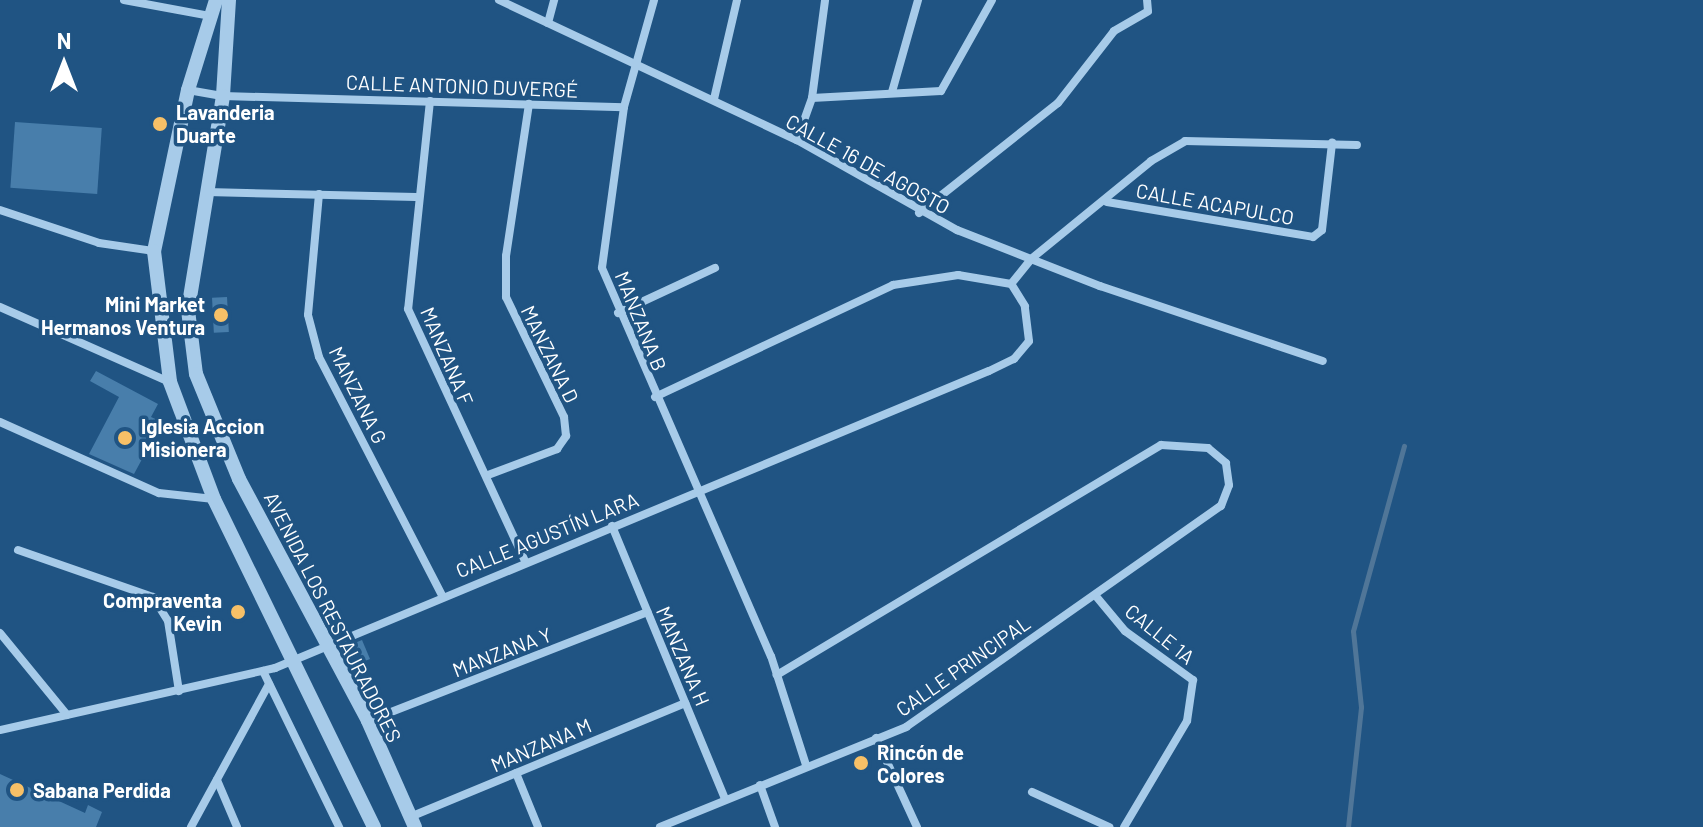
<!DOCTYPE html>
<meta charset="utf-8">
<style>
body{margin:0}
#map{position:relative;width:1703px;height:827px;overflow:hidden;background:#205483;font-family:Barlow,sans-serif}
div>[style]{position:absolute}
.stream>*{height:5px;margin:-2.5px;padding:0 2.5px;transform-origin:2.5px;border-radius:2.5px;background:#507698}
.building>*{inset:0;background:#487eab;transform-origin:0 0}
.minor>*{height:8px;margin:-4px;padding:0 4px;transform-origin:4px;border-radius:4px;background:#a7cbe9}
.tertiary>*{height:14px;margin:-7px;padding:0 7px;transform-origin:7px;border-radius:7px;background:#a7cbe9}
.dots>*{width:22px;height:22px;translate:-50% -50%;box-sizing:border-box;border:4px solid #205483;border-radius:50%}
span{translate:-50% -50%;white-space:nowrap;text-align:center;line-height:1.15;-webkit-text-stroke:7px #205483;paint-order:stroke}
.street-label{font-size:20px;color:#fff}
.poi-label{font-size:20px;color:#fff;font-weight:700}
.left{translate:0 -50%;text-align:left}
.right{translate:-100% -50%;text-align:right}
.north{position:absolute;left:24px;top:24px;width:80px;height:80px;-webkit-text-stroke:6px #205483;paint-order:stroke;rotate:0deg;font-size:22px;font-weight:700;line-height:32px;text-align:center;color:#fff}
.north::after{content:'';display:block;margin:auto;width:28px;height:36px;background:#fff;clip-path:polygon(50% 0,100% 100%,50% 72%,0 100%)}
</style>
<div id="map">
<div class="stream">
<i style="left:1348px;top:827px;width:121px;rotate:-83.8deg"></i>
<i style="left:1361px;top:707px;width:76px;rotate:-96deg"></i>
<i style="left:1353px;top:631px;width:192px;rotate:-74.6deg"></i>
</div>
<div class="building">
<i style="left:15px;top:122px;width:87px;height:66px;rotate:4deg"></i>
<i style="left:227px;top:297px;width:35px;height:15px;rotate:87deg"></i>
<i style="clip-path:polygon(96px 371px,158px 404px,151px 417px,162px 422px,134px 474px,89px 454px,119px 397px,90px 381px)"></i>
<i style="clip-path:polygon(362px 640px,370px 659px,352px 666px,350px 645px)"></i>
<i style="clip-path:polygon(0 774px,85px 813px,88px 805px,102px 812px,96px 827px,0 827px)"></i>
</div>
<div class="minor">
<i style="left:124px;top:0;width:87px;rotate:10.5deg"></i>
<i style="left:499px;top:0;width:329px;rotate:25.2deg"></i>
<i style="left:797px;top:140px;width:184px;rotate:29.4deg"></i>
<i style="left:957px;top:230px;width:154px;rotate:21.4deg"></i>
<i style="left:1100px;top:286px;width:235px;rotate:18.6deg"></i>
<i style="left:548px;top:23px;width:24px;rotate:-75deg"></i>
<i style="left:188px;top:90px;width:36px;rotate:10deg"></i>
<i style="left:223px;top:96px;width:401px;rotate:1.6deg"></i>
<i style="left:624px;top:107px;width:111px;rotate:-74.3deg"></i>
<i style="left:892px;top:92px;width:96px;rotate:-74.2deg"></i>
<i style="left:812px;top:98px;width:129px;rotate:-3.1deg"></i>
<i style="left:941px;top:91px;width:104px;rotate:-60.7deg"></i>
<i style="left:714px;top:99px;width:102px;rotate:-76.9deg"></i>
<i style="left:430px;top:101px;width:209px;rotate:96deg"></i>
<i style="left:408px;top:309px;width:278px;rotate:65.1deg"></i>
<i style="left:624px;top:107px;width:162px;rotate:97.8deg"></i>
<i style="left:602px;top:268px;width:423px;rotate:66.5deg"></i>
<i style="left:771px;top:656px;width:114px;rotate:72.2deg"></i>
<i style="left:797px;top:140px;width:45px;rotate:-70.3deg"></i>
<i style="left:812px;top:98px;width:99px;rotate:-82.4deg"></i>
<i style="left:207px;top:192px;width:209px;rotate:1.4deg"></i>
<i style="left:319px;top:194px;width:121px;rotate:95.2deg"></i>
<i style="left:308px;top:315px;width:43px;rotate:75.3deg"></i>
<i style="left:319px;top:357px;width:268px;rotate:62.7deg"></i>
<i style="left:1107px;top:202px;width:209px;rotate:9.6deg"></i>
<i style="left:1313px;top:237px;width:11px;rotate:-38deg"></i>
<i style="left:1322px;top:230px;width:88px;rotate:-83.4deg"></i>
<i style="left:0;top:210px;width:104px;rotate:18.4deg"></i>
<i style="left:99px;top:243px;width:56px;rotate:8.3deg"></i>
<i style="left:919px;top:213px;width:177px;rotate:-38.4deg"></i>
<i style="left:1058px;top:103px;width:91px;rotate:-52.1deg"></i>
<i style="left:1114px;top:31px;width:39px;rotate:-30deg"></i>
<i style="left:1148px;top:11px;width:11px;rotate:-95deg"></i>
<i style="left:1011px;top:284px;width:32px;rotate:-51deg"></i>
<i style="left:1031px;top:259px;width:155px;rotate:-39.2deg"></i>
<i style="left:1151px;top:161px;width:39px;rotate:-30deg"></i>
<i style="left:1185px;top:141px;width:172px;rotate:1.3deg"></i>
<i style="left:0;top:307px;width:185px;rotate:23.9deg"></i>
<i style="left:618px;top:313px;width:107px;rotate:-24.9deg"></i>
<i style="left:655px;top:397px;width:263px;rotate:-25.2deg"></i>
<i style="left:893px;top:285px;width:66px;rotate:-8.7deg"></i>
<i style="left:958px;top:275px;width:54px;rotate:9.6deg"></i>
<i style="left:0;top:422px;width:174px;rotate:24.1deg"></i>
<i style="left:159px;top:493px;width:55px;rotate:6.2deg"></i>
<i style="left:488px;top:475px;width:74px;rotate:-20.6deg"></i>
<i style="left:557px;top:449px;width:16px;rotate:-55deg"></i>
<i style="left:566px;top:436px;width:19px;rotate:-96deg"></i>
<i style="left:564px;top:417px;width:133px;rotate:-115.8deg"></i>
<i style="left:506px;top:297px;width:41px;rotate:-90deg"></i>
<i style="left:506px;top:256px;width:154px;rotate:-81.4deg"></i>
<i style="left:612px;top:526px;width:295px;rotate:67.5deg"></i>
<i style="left:18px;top:550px;width:143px;rotate:19.2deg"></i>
<i style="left:153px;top:597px;width:28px;rotate:58deg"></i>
<i style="left:168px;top:621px;width:71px;rotate:81.1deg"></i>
<i style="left:1095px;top:595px;width:47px;rotate:50.2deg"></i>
<i style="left:1125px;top:631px;width:84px;rotate:35.8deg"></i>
<i style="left:1193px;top:680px;width:41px;rotate:98.3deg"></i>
<i style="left:1187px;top:721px;width:123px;rotate:120.7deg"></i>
<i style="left:0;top:633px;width:106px;rotate:50.7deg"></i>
<i style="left:263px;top:671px;width:174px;rotate:64deg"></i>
<i style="left:368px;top:721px;width:300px;rotate:-21.3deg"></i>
<i style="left:0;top:730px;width:282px;rotate:-12.7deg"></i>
<i style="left:275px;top:668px;width:773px;rotate:-22.59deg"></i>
<i style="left:989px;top:371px;width:28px;rotate:-26deg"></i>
<i style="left:1014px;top:359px;width:23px;rotate:-50deg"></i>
<i style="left:1029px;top:341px;width:35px;rotate:-97deg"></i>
<i style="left:1025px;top:306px;width:26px;rotate:-122deg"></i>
<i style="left:876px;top:738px;width:98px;rotate:65.3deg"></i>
<i style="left:516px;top:773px;width:58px;rotate:67.8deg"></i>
<i style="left:217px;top:780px;width:51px;rotate:66.9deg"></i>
<i style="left:760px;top:785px;width:45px;rotate:70.3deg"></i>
<i style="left:1032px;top:792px;width:85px;rotate:24.4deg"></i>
<i style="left:410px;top:817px;width:298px;rotate:-22.5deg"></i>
<i style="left:191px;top:827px;width:163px;rotate:-61.4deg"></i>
<i style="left:660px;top:827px;width:266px;rotate:-22.1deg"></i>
<i style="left:906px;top:727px;width:385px;rotate:-35.1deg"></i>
<i style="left:1221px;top:506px;width:22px;rotate:-69deg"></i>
<i style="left:1229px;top:485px;width:22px;rotate:-98deg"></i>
<i style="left:1226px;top:463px;width:23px;rotate:-140deg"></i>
<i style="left:1208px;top:448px;width:47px;rotate:-176.3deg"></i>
<i style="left:1161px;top:445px;width:448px;rotate:149.1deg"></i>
</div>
<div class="tertiary">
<i style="left:216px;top:0;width:94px;rotate:107.3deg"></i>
<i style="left:188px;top:90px;width:165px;rotate:101.9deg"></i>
<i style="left:154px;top:251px;width:132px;rotate:83deg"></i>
<i style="left:170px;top:382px;width:125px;rotate:69.4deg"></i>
<i style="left:214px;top:499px;width:365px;rotate:64deg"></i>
<i style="left:229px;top:0;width:96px;rotate:93.6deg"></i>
<i style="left:223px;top:96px;width:217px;rotate:99.3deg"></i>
<i style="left:188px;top:310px;width:64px;rotate:82.9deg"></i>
<i style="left:196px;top:374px;width:113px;rotate:67.7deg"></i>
<i style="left:239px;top:479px;width:274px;rotate:61.9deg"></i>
<i style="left:368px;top:721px;width:116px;rotate:66.1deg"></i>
</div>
<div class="dots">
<i style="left:160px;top:124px;background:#f7c067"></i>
<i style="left:221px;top:315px;background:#f7c067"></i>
<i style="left:125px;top:438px;background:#f7c067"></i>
<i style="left:238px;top:612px;background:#f7c067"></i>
<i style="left:861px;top:763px;background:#f7c067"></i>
<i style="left:17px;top:790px;background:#f7c067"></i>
</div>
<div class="street-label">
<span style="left:462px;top:86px;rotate:2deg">CALLE ANTONIO DUVERGÉ</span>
<span style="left:868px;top:164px;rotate:29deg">CALLE 16 DE AGOSTO</span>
<span style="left:1215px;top:204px;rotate:10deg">CALLE ACAPULCO</span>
<span style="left:641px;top:321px;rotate:68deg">MANZANA B</span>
<span style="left:550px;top:354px;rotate:64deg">MANZANA D</span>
<span style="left:447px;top:356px;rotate:67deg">MANZANA F</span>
<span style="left:358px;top:395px;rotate:64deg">MANZANA G</span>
<span style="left:547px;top:535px;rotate:-22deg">CALLE AGUSTÍN LARA</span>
<span style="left:333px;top:617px;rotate:63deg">AVENIDA LOS RESTAURADORES</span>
<span style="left:1160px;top:634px;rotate:39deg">CALLE 1A</span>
<span style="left:502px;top:652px;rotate:-21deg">MANZANA Y</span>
<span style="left:683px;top:656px;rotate:67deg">MANZANA H</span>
<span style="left:963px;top:666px;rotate:-35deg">CALLE PRINCIPAL</span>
<span style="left:541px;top:745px;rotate:-23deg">MANZANA M</span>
</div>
<div class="poi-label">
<span class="left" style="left:176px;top:124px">Lavanderia<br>Duarte</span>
<span class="right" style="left:205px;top:316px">Mini Market<br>Hermanos Ventura</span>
<span class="left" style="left:141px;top:438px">Iglesia Accion<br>Misionera</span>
<span class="right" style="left:222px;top:612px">Compraventa<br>Kevin</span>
<span class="left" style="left:877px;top:764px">Rincón de<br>Colores</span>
<span class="left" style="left:33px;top:790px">Sabana Perdida</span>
</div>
<div class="north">N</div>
</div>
